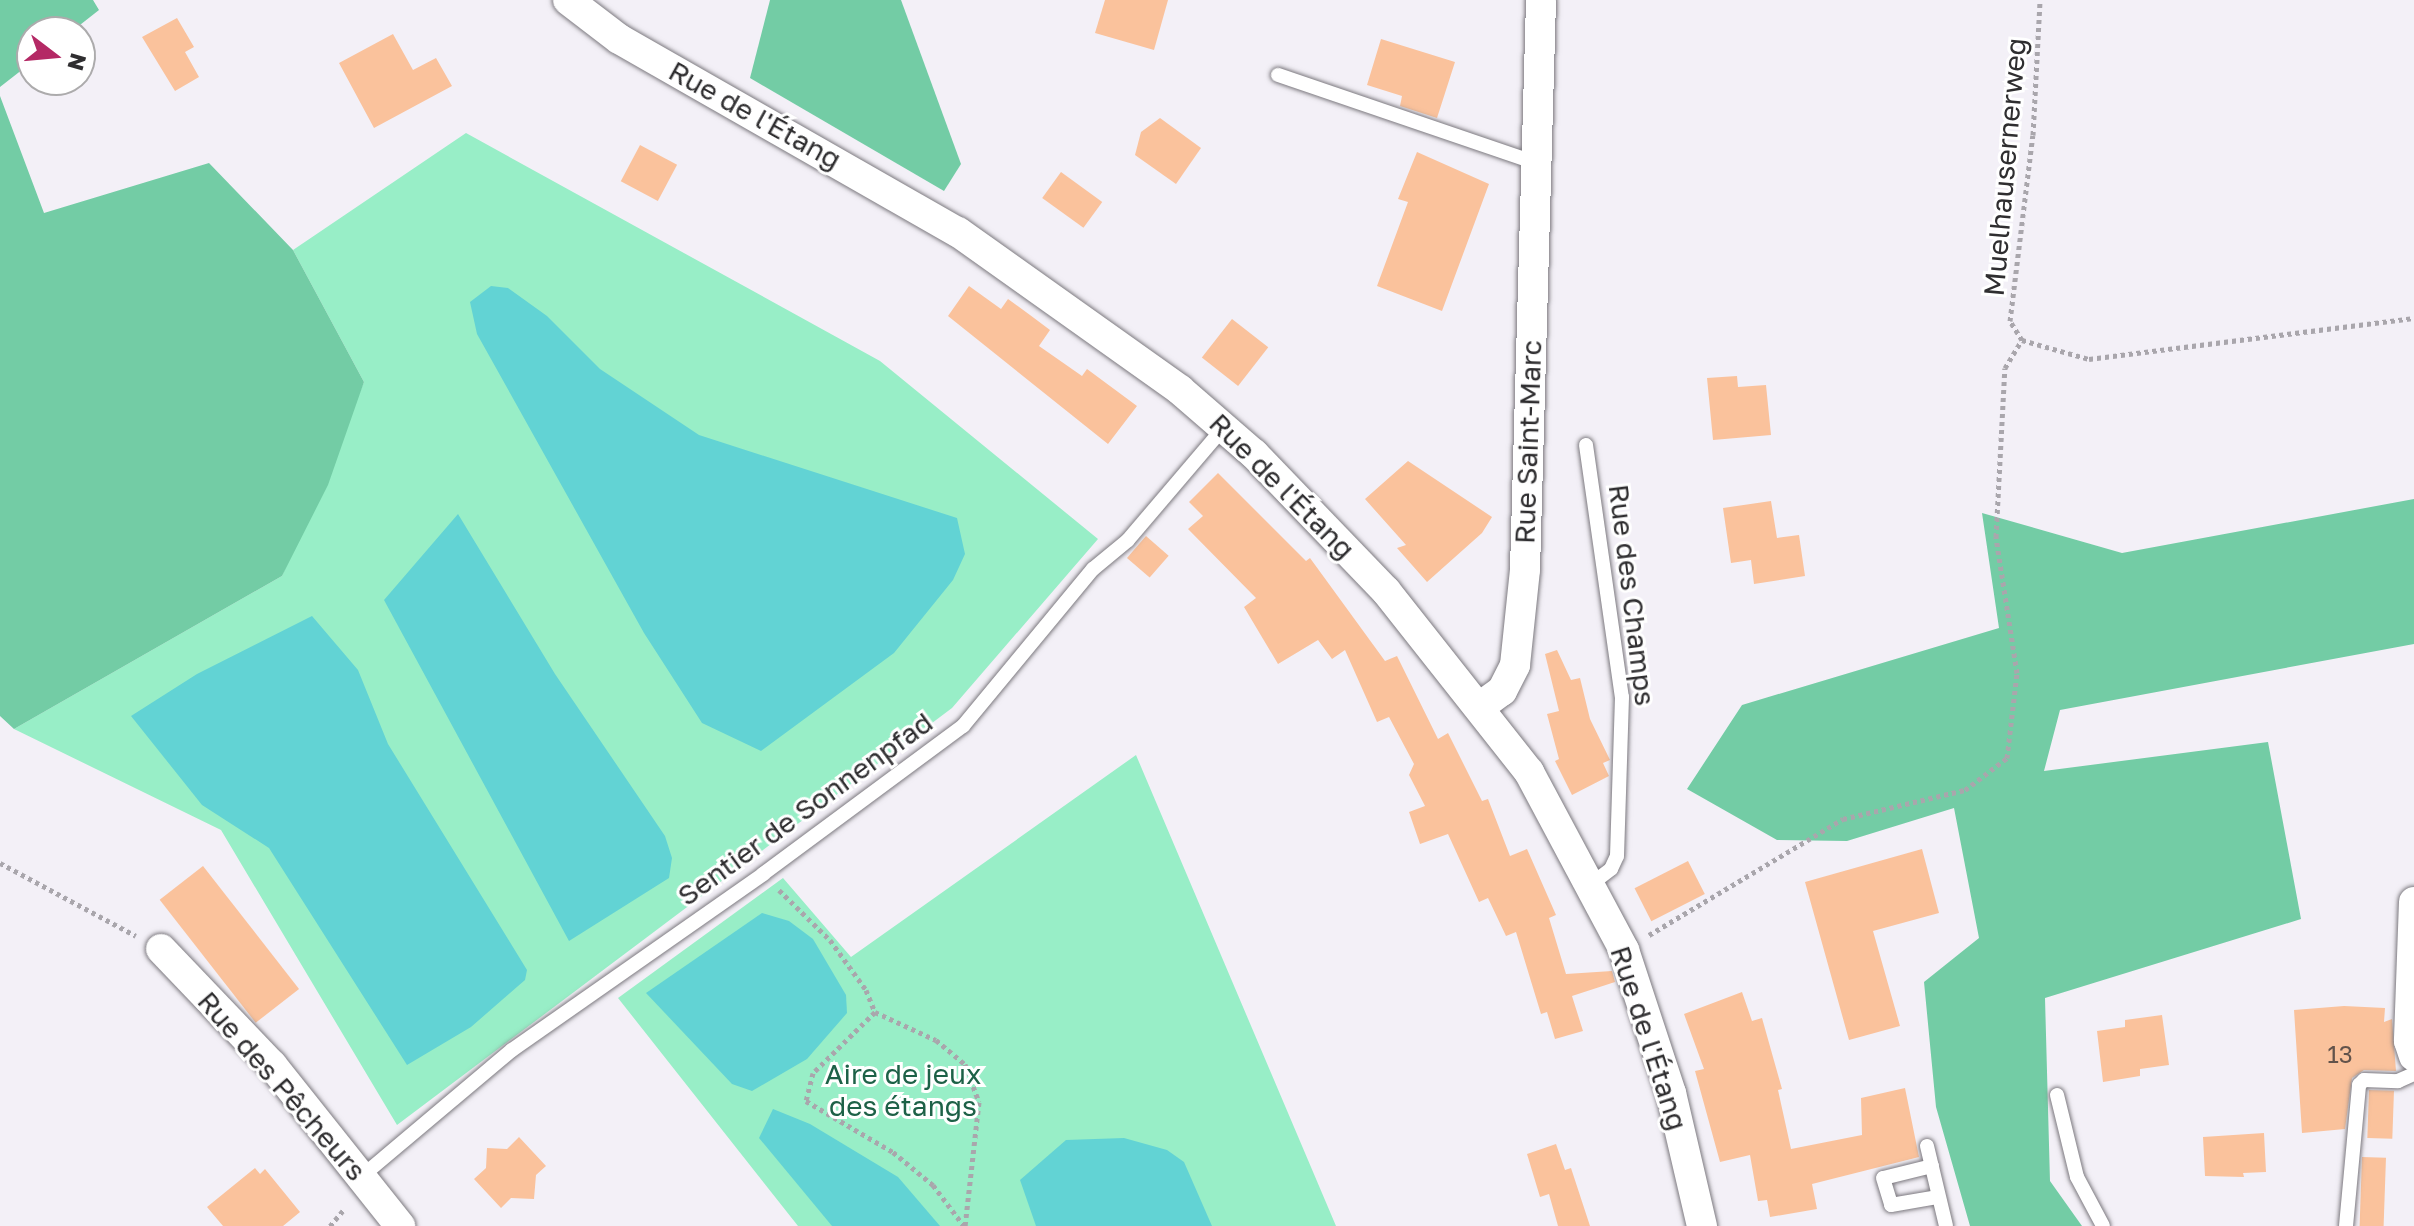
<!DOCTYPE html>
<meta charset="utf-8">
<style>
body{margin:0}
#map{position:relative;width:2414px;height:1226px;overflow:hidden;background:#f3f0f7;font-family:"Golos Text",sans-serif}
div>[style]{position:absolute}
.green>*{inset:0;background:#98eec7}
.forest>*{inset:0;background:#73cca5}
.water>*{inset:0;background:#62d3d4}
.building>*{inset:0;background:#fac29c;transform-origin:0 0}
.path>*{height:5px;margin-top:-2.5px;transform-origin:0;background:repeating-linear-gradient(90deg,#a9a6ac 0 4px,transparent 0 8px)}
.roads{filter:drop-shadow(0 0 2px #7c797f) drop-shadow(0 0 2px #7c797f)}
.service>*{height:14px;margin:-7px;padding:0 7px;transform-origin:7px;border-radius:7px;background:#fff}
.minor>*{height:30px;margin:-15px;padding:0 15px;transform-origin:15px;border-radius:15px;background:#fff}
span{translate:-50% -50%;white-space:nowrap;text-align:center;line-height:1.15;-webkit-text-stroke:6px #fff;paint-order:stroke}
.number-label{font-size:24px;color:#62534b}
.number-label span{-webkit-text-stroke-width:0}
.street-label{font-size:28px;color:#2f2e30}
.park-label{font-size:28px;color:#1d6147}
.north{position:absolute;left:16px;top:16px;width:80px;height:80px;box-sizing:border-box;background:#fff;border:2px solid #acabac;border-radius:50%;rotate:106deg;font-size:22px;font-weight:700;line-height:32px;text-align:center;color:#2f2e30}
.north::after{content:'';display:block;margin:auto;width:28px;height:36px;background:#b42965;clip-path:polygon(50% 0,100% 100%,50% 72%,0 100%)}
</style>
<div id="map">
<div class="green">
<i style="clip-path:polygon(466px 133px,880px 361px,1098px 539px,952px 708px,397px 1125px,221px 830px,14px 729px,282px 576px,364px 382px,293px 250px)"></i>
<i style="clip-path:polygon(1136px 755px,1336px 1226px,798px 1226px,618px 998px,783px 878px,851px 957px)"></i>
</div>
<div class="forest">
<i style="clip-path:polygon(0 0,93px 0,99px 10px,71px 32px,32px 32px,32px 62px,0 87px)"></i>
<i style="clip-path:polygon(770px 0,901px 0,961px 164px,944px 191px,750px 78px)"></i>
<i style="clip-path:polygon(0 96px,44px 213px,209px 163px,293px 250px,364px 382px,328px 485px,282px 576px,14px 729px,0 716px)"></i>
<i style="clip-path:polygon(2414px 499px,2414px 644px,2060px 710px,2044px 771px,2268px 742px,2301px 919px,2045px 998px,2050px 1181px,2082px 1226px,1970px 1226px,1936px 1107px,1924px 982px,1979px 938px,1954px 808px,1847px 841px,1777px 840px,1687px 789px,1742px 705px,1999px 628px,1982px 513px,2122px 553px)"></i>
</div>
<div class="water">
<i style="clip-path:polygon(491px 286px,508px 288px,547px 316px,600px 369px,699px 435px,957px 518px,965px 554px,953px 580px,894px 653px,761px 751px,702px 723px,644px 633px,477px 334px,470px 302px)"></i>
<i style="clip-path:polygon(458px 514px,555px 674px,665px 836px,672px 858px,669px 878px,569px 941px,384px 600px)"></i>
<i style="clip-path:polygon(312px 616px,358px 670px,388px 744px,527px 970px,525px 980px,471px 1027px,407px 1065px,269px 848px,202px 805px,131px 716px,197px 674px)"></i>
<i style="clip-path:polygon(762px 913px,789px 921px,813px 939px,846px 995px,847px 1013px,807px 1059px,752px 1091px,732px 1084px,646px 993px)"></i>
<i style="clip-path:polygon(773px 1109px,810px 1124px,898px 1177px,940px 1226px,832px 1226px,759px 1138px)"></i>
<i style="clip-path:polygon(1124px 1138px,1167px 1150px,1184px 1162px,1212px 1226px,1036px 1226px,1020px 1180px,1066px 1140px)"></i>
</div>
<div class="building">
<i style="clip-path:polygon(1105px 0,1168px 0,1154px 50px,1095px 33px)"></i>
<i style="clip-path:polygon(177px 18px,194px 47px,185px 52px,199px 77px,175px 91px,142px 37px)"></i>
<i style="clip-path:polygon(393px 34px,413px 70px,436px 58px,452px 86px,374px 128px,339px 63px)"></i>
<i style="clip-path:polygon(1381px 39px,1455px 62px,1437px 118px,1400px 106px,1402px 96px,1367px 85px)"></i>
<i style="clip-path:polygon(1160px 118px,1201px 148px,1176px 184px,1135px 155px,1141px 132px)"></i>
<i style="left:640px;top:145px;width:42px;height:41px;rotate:28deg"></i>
<i style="clip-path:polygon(1417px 152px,1489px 184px,1442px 311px,1377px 286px,1408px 202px,1398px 199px)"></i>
<i style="left:1061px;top:172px;width:51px;height:32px;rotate:36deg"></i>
<i style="clip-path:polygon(969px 286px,1001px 309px,1008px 299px,1030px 315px,1050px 330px,1039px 346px,1082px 376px,1087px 369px,1137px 406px,1108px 444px,948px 316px)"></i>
<i style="left:1232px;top:319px;width:46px;height:49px;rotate:38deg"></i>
<i style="clip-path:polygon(1737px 376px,1738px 387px,1766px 385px,1771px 435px,1713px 440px,1707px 378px)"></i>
<i style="clip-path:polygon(1408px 461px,1492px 517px,1482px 533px,1427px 582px,1397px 548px,1406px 545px,1365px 499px)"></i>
<i style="clip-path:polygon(1218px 473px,1306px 561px,1310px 558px,1385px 661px,1397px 656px,1438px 739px,1448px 733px,1482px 801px,1488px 799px,1510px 856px,1527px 849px,1556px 915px,1549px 918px,1566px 974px,1612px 971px,1615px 982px,1572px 996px,1583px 1031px,1555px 1039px,1547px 1012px,1541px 1014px,1516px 932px,1506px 936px,1488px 898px,1479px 902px,1448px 834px,1420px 844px,1409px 812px,1425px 806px,1409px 775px,1414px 764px,1389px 717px,1377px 722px,1345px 650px,1332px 659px,1318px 640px,1278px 664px,1244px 607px,1256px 598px,1188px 529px,1203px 516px,1189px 502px)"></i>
<i style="clip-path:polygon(1771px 501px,1777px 538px,1799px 535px,1805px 576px,1754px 584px,1751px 560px,1731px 563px,1723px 508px)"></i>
<i style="left:1146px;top:536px;width:30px;height:29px;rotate:41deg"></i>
<i style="clip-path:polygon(1557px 650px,1571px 680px,1580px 678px,1590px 719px,1610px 760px,1603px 763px,1609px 776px,1572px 795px,1555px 761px,1559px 759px,1547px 714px,1559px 711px,1545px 654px)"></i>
<i style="clip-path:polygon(1922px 849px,1939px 913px,1873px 931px,1900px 1026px,1849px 1040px,1805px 882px)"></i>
<i style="left:1688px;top:861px;width:37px;height:60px;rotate:63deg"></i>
<i style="left:203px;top:866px;width:156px;height:55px;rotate:52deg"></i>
<i style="clip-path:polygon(1742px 992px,1752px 1021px,1762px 1018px,1782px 1089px,1778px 1090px,1791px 1149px,1862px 1135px,1861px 1098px,1905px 1088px,1919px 1157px,1812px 1184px,1817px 1209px,1770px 1217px,1767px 1200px,1758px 1201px,1750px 1155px,1720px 1162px,1695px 1071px,1704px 1069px,1684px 1014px)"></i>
<i style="clip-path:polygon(2344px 1006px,2385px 1008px,2384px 1022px,2392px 1019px,2396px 1071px,2364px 1070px,2352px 1078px,2345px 1129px,2302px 1133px,2294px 1010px)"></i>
<i style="clip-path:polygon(2162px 1015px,2169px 1065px,2140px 1069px,2140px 1076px,2103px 1082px,2097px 1031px,2125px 1027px,2125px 1020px)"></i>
<i style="left:2369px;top:1090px;width:25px;height:48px;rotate:2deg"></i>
<i style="clip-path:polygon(2264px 1133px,2266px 1172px,2243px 1173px,2244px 1177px,2205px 1176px,2203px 1137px)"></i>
<i style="clip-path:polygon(519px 1137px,546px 1166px,536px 1175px,534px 1199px,511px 1198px,501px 1208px,474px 1179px,486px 1168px,487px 1148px,507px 1149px)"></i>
<i style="clip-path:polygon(1556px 1144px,1565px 1170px,1571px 1168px,1590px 1226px,1558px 1226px,1549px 1194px,1540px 1197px,1527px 1154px)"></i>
<i style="left:2362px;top:1157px;width:24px;height:69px;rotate:2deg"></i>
<i style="clip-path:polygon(255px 1168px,260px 1174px,265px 1169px,300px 1212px,283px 1226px,223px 1226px,207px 1207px)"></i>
</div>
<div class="path">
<i style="left:2022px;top:340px;width:70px;rotate:15.8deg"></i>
<i style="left:2089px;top:359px;width:328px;rotate:-7.2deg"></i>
<i style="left:2022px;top:340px;width:22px;rotate:-122deg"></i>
<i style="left:2010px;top:321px;width:187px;rotate:-83deg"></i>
<i style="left:2033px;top:135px;width:135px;rotate:-87deg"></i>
<i style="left:0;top:863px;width:154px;rotate:28.2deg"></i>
<i style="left:779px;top:890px;width:71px;rotate:44.4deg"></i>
<i style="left:830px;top:940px;width:62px;rotate:54.2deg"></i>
<i style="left:866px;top:990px;width:24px;rotate:68deg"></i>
<i style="left:875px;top:1012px;width:67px;rotate:24.7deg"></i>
<i style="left:936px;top:1040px;width:38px;rotate:40deg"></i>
<i style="left:965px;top:1064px;width:40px;rotate:69.8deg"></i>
<i style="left:979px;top:1102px;width:125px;rotate:96.4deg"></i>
<i style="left:1649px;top:935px;width:226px;rotate:-30.9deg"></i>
<i style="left:1843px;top:819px;width:125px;rotate:-13.4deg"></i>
<i style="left:1965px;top:790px;width:53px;rotate:-37.3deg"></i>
<i style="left:2007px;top:758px;width:86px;rotate:-83.3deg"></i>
<i style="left:2017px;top:673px;width:138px;rotate:-98.8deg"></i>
<i style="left:1996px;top:537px;width:169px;rotate:-87deg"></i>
<i style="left:2005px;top:368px;width:33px;rotate:-59deg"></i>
<i style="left:875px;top:1012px;width:87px;rotate:135.5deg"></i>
<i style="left:813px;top:1073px;width:29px;rotate:104deg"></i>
<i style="left:806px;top:1101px;width:101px;rotate:30.4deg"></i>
<i style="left:893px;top:1152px;width:52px;rotate:39.5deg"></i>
<i style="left:933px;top:1185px;width:51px;rotate:52.9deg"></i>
<i style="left:330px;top:1226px;width:23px;rotate:-50deg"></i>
</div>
<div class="roads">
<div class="service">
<i style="left:1278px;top:75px;width:274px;rotate:18.8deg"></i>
<i style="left:1586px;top:445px;width:255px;rotate:81.9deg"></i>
<i style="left:1622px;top:697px;width:159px;rotate:91.8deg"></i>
<i style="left:1617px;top:856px;width:14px;rotate:115deg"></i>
<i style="left:1611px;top:869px;width:25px;rotate:143deg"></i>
<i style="left:2057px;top:1095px;width:84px;rotate:76.3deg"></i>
<i style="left:2077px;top:1177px;width:55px;rotate:62deg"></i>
<i style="left:1927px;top:1146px;width:82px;rotate:76.6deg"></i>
<i style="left:1932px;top:1166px;width:50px;rotate:166.2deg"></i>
<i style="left:1883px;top:1178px;width:28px;rotate:73deg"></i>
<i style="left:1891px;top:1205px;width:48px;rotate:-9.7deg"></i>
<i style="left:361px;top:1177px;width:197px;rotate:-40.1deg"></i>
<i style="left:512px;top:1050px;width:307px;rotate:-35deg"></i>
<i style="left:763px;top:874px;width:249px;rotate:-36.5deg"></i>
<i style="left:963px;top:726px;width:204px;rotate:-50.4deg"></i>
<i style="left:1093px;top:569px;width:45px;rotate:-39.6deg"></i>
<i style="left:1128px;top:540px;width:150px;rotate:-49.6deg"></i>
<i style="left:2346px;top:1226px;width:142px;rotate:-84.7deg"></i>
<i style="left:2359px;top:1085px;width:7px;rotate:-45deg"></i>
<i style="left:2364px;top:1080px;width:34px;rotate:2deg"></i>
<i style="left:2398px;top:1081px;width:17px;rotate:-24deg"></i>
</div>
<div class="minor">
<i style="left:568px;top:0;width:64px;rotate:37.4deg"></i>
<i style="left:619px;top:39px;width:390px;rotate:29.7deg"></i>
<i style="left:958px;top:232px;width:272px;rotate:35.4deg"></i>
<i style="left:1180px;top:390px;width:98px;rotate:40.9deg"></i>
<i style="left:1254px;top:454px;width:190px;rotate:46.1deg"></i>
<i style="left:1386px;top:591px;width:231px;rotate:51.7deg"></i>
<i style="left:1529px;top:772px;width:202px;rotate:61.9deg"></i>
<i style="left:1624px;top:950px;width:151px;rotate:71.8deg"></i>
<i style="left:1671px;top:1093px;width:137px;rotate:76.9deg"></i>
<i style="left:1481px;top:706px;width:26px;rotate:-36deg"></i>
<i style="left:1502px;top:691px;width:29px;rotate:-63deg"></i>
<i style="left:1515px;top:665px;width:96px;rotate:-84deg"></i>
<i style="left:1525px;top:570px;width:570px;rotate:-88.39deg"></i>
<i style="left:2414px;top:902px;width:139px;rotate:92.1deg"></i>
<i style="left:2409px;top:1041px;width:16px;rotate:72deg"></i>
<i style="left:161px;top:949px;width:161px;rotate:46.3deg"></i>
<i style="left:272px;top:1065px;width:206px;rotate:51.5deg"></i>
</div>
</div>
<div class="number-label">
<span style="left:2340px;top:1054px">13</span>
</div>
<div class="street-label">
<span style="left:755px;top:115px;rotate:29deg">Rue de l'Étang</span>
<span style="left:2005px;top:167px;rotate:-85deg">Muelhausernerweg</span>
<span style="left:1528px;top:442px;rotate:-88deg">Rue Saint-Marc</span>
<span style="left:1282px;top:486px;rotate:45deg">Rue de l'Étang</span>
<span style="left:1632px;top:595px;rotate:83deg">Rue des Champs</span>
<span style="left:805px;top:809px;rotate:-36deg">Sentier de Sonnenpfad</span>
<span style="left:1649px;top:1038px;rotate:72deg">Rue de l'Étang</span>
<span style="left:282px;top:1086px;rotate:49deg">Rue des Pêcheurs</span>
</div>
<div class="park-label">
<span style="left:903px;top:1090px">Aire de jeux<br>des étangs</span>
</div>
<div class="north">N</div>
</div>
